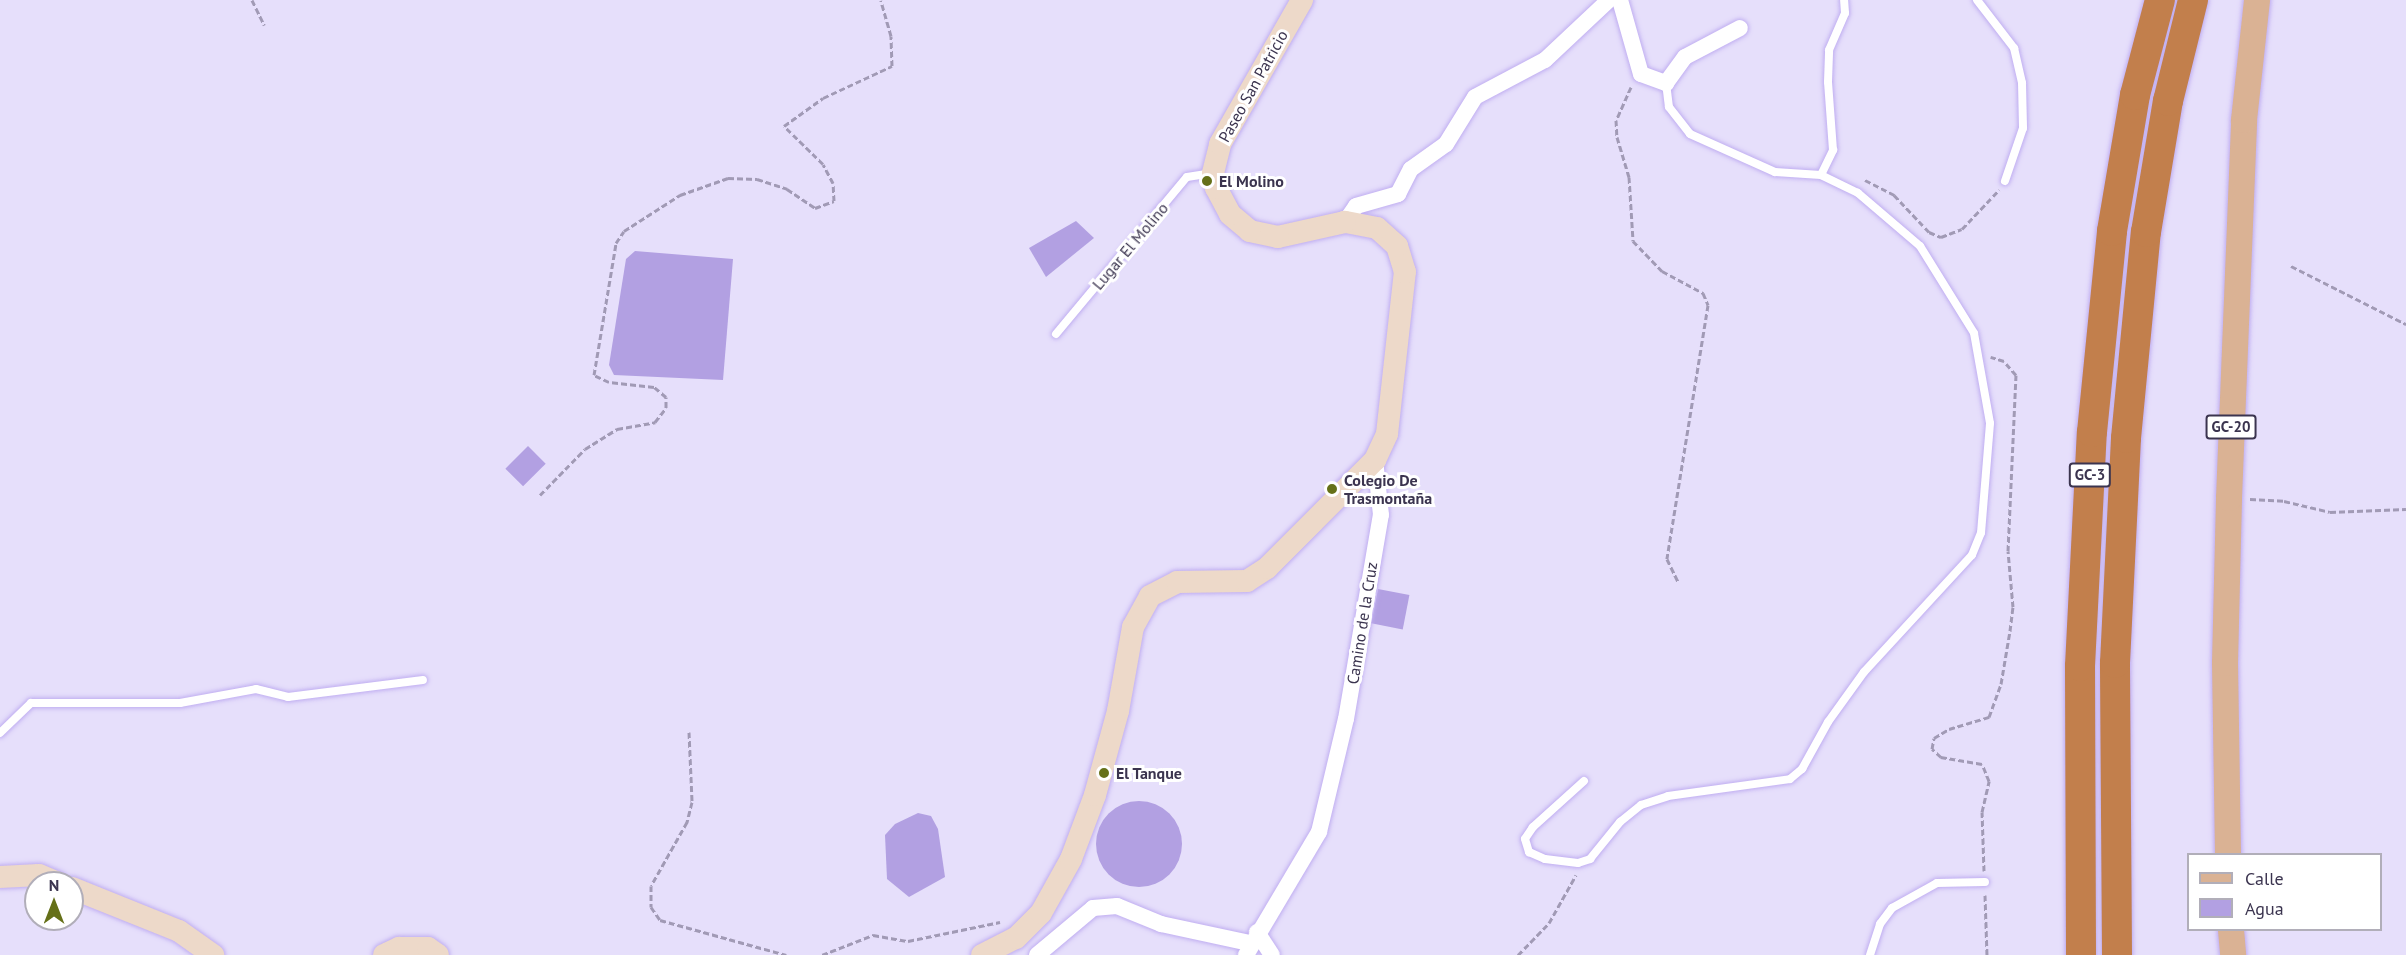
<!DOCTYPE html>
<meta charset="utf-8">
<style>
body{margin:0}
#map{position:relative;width:2406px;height:955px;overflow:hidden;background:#e6dffb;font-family:"PT Sans",sans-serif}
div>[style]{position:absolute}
.water>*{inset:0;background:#b2a0e2;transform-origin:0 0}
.round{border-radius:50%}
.path>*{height:3px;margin-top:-1.5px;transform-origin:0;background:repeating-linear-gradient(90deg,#a19ab5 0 6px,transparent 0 9px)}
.roads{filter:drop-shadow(0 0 2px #c0aef1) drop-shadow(0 0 2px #c0aef1)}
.lane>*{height:8px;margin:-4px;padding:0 4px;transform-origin:4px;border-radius:4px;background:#fff}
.street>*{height:16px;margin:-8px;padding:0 8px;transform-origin:8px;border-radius:8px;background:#fff}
.secondary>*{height:22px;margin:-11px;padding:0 11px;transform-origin:11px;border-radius:11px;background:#edd9c9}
.primary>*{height:26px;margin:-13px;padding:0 13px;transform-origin:13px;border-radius:13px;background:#dab294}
.highway>*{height:30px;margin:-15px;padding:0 15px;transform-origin:15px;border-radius:15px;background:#c27f4c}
.dots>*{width:16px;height:16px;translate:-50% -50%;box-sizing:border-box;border:3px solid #fff;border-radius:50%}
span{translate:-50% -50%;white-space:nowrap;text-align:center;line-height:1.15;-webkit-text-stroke:6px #fff;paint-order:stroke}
.shield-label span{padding:2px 4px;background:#fff;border:2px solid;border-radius:4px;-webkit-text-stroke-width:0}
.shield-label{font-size:15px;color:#3b344f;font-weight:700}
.street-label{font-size:16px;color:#3b344f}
.poi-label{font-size:16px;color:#3b344f;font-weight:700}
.left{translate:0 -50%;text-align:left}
.legend{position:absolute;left:2187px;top:853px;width:195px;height:78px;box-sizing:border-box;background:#fff;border:2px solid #b1aeb9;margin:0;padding:8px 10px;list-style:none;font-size:18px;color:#3b344f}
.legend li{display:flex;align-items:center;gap:12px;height:30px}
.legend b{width:30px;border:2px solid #b1aeb9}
.north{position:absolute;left:24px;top:871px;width:60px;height:60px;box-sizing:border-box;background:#fff;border:2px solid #b1aeb9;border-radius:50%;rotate:0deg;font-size:16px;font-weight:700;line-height:24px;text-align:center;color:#3b344f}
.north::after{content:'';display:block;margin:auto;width:21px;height:27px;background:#657018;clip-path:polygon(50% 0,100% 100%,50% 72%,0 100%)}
</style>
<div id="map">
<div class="water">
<i style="clip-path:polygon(1076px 221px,1094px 238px,1046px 277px,1029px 248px)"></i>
<i style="clip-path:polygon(635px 251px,733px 259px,723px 380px,614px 375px,609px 365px,626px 259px)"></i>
<i style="left:528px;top:446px;width:25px;height:32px;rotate:45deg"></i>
<i style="left:1378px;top:589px;width:32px;height:35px;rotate:11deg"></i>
<i class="round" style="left:1096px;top:801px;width:86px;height:86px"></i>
<i style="clip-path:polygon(918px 813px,931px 816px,938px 829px,945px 877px,909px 897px,887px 879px,885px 835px,895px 824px)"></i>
</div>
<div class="path">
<i style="left:252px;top:0;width:28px;rotate:64deg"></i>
<i style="left:1631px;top:87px;width:36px;rotate:114deg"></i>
<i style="left:1616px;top:120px;width:17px;rotate:87deg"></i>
<i style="left:1617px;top:137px;width:42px;rotate:73.3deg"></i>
<i style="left:1629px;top:177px;width:64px;rotate:86.4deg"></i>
<i style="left:1633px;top:241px;width:42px;rotate:46deg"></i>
<i style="left:1662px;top:271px;width:47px;rotate:28.2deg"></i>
<i style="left:1703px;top:293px;width:13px;rotate:67deg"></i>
<i style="left:1708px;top:305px;width:257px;rotate:99.2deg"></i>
<i style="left:1667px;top:559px;width:25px;rotate:64deg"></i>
<i style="left:1865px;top:180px;width:33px;rotate:27deg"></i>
<i style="left:1894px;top:195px;width:51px;rotate:46.6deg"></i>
<i style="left:1929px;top:232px;width:13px;rotate:23deg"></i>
<i style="left:1941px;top:237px;width:22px;rotate:-21deg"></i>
<i style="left:1962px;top:229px;width:54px;rotate:-46.5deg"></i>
<i style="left:2291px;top:266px;width:129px;rotate:26.8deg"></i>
<i style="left:540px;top:495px;width:64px;rotate:-45.6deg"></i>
<i style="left:585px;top:449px;width:38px;rotate:-32deg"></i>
<i style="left:617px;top:429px;width:39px;rotate:-10deg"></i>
<i style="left:655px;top:422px;width:18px;rotate:-52deg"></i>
<i style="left:666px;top:408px;width:11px;rotate:-90deg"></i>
<i style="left:666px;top:397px;width:16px;rotate:-140deg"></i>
<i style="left:654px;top:387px;width:45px;rotate:-173.7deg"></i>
<i style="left:609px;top:382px;width:17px;rotate:-155deg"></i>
<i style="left:594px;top:375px;width:134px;rotate:-80.5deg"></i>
<i style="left:616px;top:243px;width:14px;rotate:-56deg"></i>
<i style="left:624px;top:231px;width:67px;rotate:-32.7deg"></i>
<i style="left:680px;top:195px;width:51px;rotate:-19.5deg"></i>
<i style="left:728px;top:178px;width:29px;rotate:2deg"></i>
<i style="left:757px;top:179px;width:32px;rotate:18deg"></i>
<i style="left:787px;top:189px;width:34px;rotate:34deg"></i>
<i style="left:815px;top:208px;width:20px;rotate:-20deg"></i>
<i style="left:834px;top:201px;width:18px;rotate:-93deg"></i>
<i style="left:833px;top:183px;width:21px;rotate:-118deg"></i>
<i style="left:823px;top:164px;width:54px;rotate:-135.7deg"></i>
<i style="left:784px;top:126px;width:48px;rotate:-35.7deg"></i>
<i style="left:823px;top:98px;width:76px;rotate:-24.9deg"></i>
<i style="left:892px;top:66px;width:30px;rotate:-92deg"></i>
<i style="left:891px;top:36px;width:37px;rotate:-106deg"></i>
<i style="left:2250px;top:499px;width:34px;rotate:3deg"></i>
<i style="left:2284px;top:501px;width:47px;rotate:13.4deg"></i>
<i style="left:2330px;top:512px;width:76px;rotate:-2.3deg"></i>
<i style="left:689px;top:732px;width:70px;rotate:87.5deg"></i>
<i style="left:692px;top:802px;width:21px;rotate:104deg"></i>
<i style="left:687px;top:822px;width:73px;rotate:119.4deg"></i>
<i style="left:651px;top:886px;width:21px;rotate:90deg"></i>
<i style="left:651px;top:907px;width:16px;rotate:55deg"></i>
<i style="left:660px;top:920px;width:131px;rotate:15.5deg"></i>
<i style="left:1984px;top:871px;width:59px;rotate:-91.9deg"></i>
<i style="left:1982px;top:812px;width:32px;rotate:-77deg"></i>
<i style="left:1989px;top:781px;width:18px;rotate:-112deg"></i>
<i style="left:1982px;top:764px;width:42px;rotate:-170.3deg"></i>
<i style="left:1941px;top:757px;width:12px;rotate:-138deg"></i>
<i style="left:1932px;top:749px;width:11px;rotate:-80deg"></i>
<i style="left:1934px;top:738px;width:17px;rotate:-31deg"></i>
<i style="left:1949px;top:729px;width:42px;rotate:-16.7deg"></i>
<i style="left:1989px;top:717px;width:35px;rotate:-70deg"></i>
<i style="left:2001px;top:684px;width:54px;rotate:-80.4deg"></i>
<i style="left:2010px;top:631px;width:24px;rotate:-83deg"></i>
<i style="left:2013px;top:607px;width:56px;rotate:-95.1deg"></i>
<i style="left:2008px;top:551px;width:176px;rotate:-87.4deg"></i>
<i style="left:2016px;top:375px;width:18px;rotate:-131deg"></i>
<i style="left:2004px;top:361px;width:14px;rotate:-163deg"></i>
<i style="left:1985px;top:895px;width:60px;rotate:88.1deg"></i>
<i style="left:822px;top:955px;width:55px;rotate:-21.4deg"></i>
<i style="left:873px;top:935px;width:36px;rotate:10deg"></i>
<i style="left:908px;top:941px;width:94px;rotate:-11.7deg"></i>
<i style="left:1518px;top:955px;width:45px;rotate:-45.9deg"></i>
<i style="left:1549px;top:923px;width:55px;rotate:-60.6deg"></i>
</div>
<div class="roads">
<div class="lane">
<i style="left:1977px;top:0;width:61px;rotate:52.4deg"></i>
<i style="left:2014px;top:48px;width:36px;rotate:77deg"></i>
<i style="left:2022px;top:83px;width:45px;rotate:88.7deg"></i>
<i style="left:2023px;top:128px;width:56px;rotate:108.8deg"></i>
<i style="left:1666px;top:83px;width:24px;rotate:83deg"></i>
<i style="left:1669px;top:107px;width:34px;rotate:52deg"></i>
<i style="left:1690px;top:134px;width:93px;rotate:24.1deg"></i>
<i style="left:1775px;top:172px;width:46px;rotate:3.7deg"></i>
<i style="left:1821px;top:175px;width:28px;rotate:-64deg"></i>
<i style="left:1833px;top:150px;width:68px;rotate:-94.2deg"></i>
<i style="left:1828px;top:82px;width:32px;rotate:-88deg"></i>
<i style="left:1829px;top:50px;width:40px;rotate:-66.6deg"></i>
<i style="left:1845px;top:13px;width:13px;rotate:-94deg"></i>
<i style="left:1056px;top:334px;width:204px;rotate:-50.2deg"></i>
<i style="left:1187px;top:177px;width:26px;rotate:-9deg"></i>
<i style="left:0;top:733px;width:43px;rotate:-44.1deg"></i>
<i style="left:31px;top:703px;width:149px"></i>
<i style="left:180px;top:703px;width:77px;rotate:-10.4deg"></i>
<i style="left:256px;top:689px;width:33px;rotate:14deg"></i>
<i style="left:288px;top:697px;width:136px;rotate:-7.2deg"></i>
<i style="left:1584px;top:781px;width:69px;rotate:138deg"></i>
<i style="left:1533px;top:827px;width:14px;rotate:124deg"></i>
<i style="left:1525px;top:839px;width:14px;rotate:73deg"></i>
<i style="left:1529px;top:852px;width:17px;rotate:24deg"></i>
<i style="left:1545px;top:859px;width:33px;rotate:7deg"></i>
<i style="left:1578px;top:863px;width:13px;rotate:-18deg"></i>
<i style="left:1590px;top:859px;width:48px;rotate:-51deg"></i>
<i style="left:1620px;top:822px;width:27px;rotate:-39deg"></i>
<i style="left:1641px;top:805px;width:28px;rotate:-18deg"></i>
<i style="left:1668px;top:796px;width:123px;rotate:-7.9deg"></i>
<i style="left:1790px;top:779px;width:16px;rotate:-40deg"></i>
<i style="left:1802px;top:769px;width:54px;rotate:-61deg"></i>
<i style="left:1828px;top:722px;width:62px;rotate:-54.2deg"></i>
<i style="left:1864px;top:672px;width:159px;rotate:-47.3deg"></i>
<i style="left:1972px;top:555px;width:24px;rotate:-68deg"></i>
<i style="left:1981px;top:533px;width:110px;rotate:-85.3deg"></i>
<i style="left:1990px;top:423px;width:91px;rotate:-100.1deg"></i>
<i style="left:1974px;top:333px;width:102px;rotate:-121.8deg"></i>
<i style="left:1920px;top:246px;width:82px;rotate:-139.5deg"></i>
<i style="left:1858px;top:193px;width:41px;rotate:-154.1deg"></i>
<i style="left:1870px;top:955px;width:33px;rotate:-72deg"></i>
<i style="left:1880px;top:924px;width:20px;rotate:-53deg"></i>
<i style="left:1892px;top:908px;width:51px;rotate:-29.1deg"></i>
<i style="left:1937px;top:883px;width:48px;rotate:-1.2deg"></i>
</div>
<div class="street">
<i style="left:1620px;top:0;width:77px;rotate:74.2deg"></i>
<i style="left:1641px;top:74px;width:27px;rotate:20deg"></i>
<i style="left:1666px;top:83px;width:32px;rotate:-54deg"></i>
<i style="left:1685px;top:57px;width:62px;rotate:-27.8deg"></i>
<i style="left:1345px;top:222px;width:19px;rotate:-55deg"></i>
<i style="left:1356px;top:206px;width:44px;rotate:-15.9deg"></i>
<i style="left:1398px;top:194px;width:28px;rotate:-63deg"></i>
<i style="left:1411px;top:169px;width:43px;rotate:-35.5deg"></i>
<i style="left:1446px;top:144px;width:55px;rotate:-58.3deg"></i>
<i style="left:1475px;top:97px;width:79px;rotate:-27.9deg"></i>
<i style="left:1545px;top:60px;width:88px;rotate:-43.2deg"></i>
<i style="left:1257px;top:932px;width:27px;rotate:57deg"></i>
<i style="left:1037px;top:955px;width:73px;rotate:-40deg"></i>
<i style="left:1093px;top:908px;width:24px;rotate:-5deg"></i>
<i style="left:1117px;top:906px;width:48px;rotate:22.2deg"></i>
<i style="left:1161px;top:924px;width:91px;rotate:12.1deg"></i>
<i style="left:1246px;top:955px;width:143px;rotate:-59.3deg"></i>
<i style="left:1319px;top:832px;width:116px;rotate:-76.6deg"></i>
<i style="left:1346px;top:719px;width:207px;rotate:-80.3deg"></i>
<i style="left:1381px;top:515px;width:55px;rotate:-96.2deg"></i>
</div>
<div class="secondary">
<i style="left:0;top:877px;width:39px;rotate:-3deg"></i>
<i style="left:39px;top:875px;width:21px;rotate:23deg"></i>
<i style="left:72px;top:888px;width:115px;rotate:21.9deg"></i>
<i style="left:179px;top:931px;width:42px;rotate:35.2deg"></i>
<i style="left:384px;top:955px;width:17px;rotate:-25deg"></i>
<i style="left:399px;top:948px;width:29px"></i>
<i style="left:428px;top:948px;width:12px;rotate:35deg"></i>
<i style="left:982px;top:955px;width:38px;rotate:-27deg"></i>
<i style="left:1016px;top:938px;width:35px;rotate:-45deg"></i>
<i style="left:1041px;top:913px;width:62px;rotate:-60.9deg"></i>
<i style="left:1071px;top:859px;width:68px;rotate:-69.4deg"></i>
<i style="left:1095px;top:795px;width:87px;rotate:-74.7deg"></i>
<i style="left:1118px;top:711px;width:85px;rotate:-79.9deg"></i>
<i style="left:1133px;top:627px;width:35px;rotate:-61deg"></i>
<i style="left:1150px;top:596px;width:30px;rotate:-27deg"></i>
<i style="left:1177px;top:582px;width:70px;rotate:-0.8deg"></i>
<i style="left:1247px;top:581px;width:24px;rotate:-33deg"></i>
<i style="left:1267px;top:568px;width:153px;rotate:-45deg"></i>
<i style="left:1375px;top:460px;width:29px;rotate:-65deg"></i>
<i style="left:1387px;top:434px;width:163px;rotate:-83.7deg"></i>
<i style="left:1405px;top:272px;width:27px;rotate:-107deg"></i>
<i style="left:1397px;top:246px;width:27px;rotate:-138deg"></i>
<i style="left:1377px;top:228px;width:33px;rotate:-169deg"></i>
<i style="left:1345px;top:222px;width:69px;rotate:167.4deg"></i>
<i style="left:1278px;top:237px;width:29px;rotate:-168deg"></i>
<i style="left:1250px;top:231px;width:26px;rotate:-140deg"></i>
<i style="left:1230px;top:214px;width:30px;rotate:-118deg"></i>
<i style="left:1216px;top:188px;width:15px;rotate:-101deg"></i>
<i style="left:1213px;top:173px;width:30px;rotate:-76deg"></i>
<i style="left:1220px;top:144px;width:166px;rotate:-60.3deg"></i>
</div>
<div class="primary">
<i style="left:2228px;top:854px;width:191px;rotate:-90.9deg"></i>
<i style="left:2225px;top:663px;width:165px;rotate:-88.6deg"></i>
<i style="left:2229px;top:498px;width:378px;rotate:-87.7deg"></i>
<i style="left:2244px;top:120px;width:121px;rotate:-83.8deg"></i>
<i style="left:2231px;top:930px;width:25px;rotate:85deg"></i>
</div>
<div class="highway">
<i style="left:2081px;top:955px;width:289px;rotate:-90.2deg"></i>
<i style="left:2080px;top:666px;width:234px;rotate:-87.1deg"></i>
<i style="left:2092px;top:432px;width:202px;rotate:-84.3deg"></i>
<i style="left:2112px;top:231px;width:138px;rotate:-80.4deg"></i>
<i style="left:2135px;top:95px;width:98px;rotate:-75.3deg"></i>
<i style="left:2117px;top:955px;width:292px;rotate:-90.4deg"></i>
<i style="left:2115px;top:663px;width:225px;rotate:-87.2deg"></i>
<i style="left:2126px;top:438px;width:207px;rotate:-84.5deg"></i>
<i style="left:2146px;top:232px;width:133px;rotate:-80.5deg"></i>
<i style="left:2168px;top:101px;width:104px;rotate:-76.1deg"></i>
</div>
</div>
<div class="dots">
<i style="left:1207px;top:181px;background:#657018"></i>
<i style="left:1332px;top:489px;background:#657018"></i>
<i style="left:1104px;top:773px;background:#657018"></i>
</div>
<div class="shield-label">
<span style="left:2231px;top:427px">GC-20</span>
<span style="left:2090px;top:475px">GC-3</span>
</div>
<div class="street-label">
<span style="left:1253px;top:86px;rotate:-61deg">Paseo San Patricio</span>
<span style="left:1130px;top:246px;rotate:-50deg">Lugar El Molino</span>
<span style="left:1362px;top:623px;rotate:-81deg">Camino de la Cruz</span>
</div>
<div class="poi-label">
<span class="left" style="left:1219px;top:181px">El Molino</span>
<span class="left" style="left:1344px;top:489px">Colegio De<br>Trasmontaña</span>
<span class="left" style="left:1116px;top:773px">El Tanque</span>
</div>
<ul class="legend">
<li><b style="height:8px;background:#dab294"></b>Calle</li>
<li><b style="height:16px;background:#b2a0e2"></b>Agua</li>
</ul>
<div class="north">N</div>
</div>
